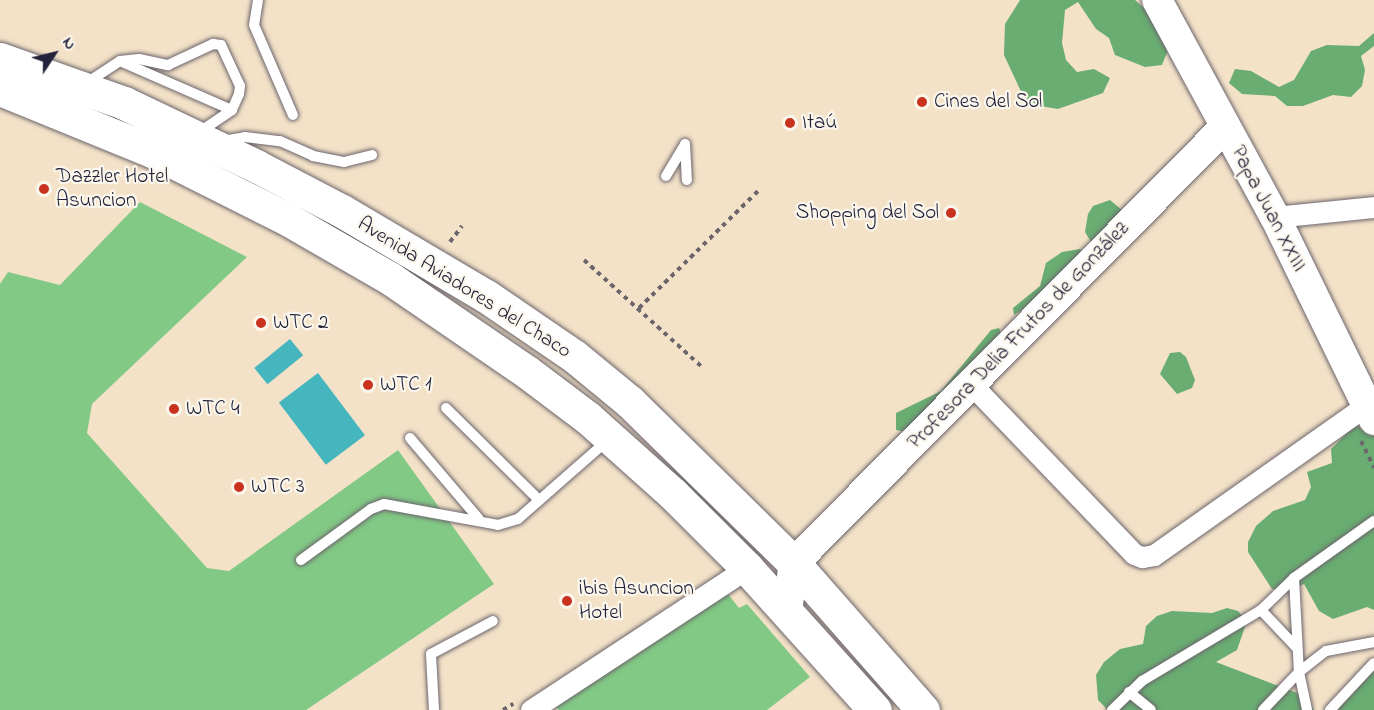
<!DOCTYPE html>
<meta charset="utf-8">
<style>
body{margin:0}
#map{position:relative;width:1374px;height:710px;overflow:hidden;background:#f4e2c8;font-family:"Indie Flower",sans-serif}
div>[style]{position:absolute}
.green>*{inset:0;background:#82c985}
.forest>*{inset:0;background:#69ad72}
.water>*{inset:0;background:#45b5be;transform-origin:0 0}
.path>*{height:4px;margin-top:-2px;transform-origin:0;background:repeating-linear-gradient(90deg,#6c656c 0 4.5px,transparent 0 9px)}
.roads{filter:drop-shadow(0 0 2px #6c656c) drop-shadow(0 0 2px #6c656c)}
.lane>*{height:10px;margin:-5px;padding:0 5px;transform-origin:5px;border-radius:5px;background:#fff}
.street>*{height:21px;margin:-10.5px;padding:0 10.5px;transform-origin:10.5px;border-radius:10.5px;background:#fff}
.secondary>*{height:30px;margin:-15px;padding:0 15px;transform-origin:15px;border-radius:15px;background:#fff}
.highway>*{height:33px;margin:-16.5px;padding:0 16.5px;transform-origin:16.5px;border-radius:16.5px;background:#fff}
.dots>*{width:16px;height:16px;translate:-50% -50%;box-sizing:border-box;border:3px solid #fbf7ec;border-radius:50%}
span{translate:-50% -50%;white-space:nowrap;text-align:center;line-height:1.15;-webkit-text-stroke:4.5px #fbf7ec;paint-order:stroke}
.poi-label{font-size:21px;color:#22223b}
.left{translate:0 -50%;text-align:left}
.right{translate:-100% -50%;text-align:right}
.street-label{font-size:21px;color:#22223b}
.north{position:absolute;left:24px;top:24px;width:60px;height:60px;-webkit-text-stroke:4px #fbf7ec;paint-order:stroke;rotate:55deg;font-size:16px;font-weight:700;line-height:24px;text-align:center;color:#22223b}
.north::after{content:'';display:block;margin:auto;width:21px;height:27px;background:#22223b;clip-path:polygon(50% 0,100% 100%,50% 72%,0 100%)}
</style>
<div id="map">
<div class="green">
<i style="clip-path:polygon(140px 202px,247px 257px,92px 404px,87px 433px,207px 568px,229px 571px,398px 450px,494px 584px,306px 710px,0 710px,0 284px,8px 272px,60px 285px)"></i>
<i style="clip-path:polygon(728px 594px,739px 608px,747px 604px,810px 677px,767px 710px,559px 710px,556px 707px)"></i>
</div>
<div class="forest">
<i style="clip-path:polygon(1020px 0,1135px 0,1157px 19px,1168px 50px,1162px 65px,1145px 67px,1115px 55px,1109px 38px,1096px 29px,1078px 2px,1065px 10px,1062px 43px,1066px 60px,1077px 72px,1094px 69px,1110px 78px,1103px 93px,1058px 109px,1040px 106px,1024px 98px,1004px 55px,1005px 24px)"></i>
<i style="clip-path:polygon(1374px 33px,1374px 46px,1361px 56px,1365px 70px,1362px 86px,1351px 97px,1333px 95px,1303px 106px,1287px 106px,1275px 96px,1242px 94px,1229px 83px,1235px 69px,1251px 71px,1279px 87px,1294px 80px,1311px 51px,1327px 45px,1359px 46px)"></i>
<i style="clip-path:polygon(1110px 200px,1122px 210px,1126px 226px,1094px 247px,1085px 232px,1088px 214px,1093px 206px)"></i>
<i style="clip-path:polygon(1080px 249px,1085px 254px,1042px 298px,1014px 315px,1013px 308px,1040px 286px,1046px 263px,1062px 252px)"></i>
<i style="clip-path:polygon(999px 328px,1012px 363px,1005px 371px,977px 385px,912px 433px,896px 430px,896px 413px,941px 391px,991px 330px)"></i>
<i style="clip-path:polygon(1180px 352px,1186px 357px,1195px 380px,1192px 388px,1177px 394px,1160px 374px,1170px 353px)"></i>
<i style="clip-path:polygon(1355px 425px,1374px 436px,1374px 610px,1367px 607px,1333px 619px,1319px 611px,1304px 584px,1290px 590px,1272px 589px,1248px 552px,1248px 542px,1256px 526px,1273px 511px,1305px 500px,1311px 487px,1307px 472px,1332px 463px,1331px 449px)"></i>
<i style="clip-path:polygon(1227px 608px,1238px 611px,1247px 621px,1237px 650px,1216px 662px,1297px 693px,1314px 710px,1108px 710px,1098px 700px,1096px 675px,1104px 662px,1120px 649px,1143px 644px,1146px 626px,1157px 616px,1172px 611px,1212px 613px)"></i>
<i style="clip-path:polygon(1374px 668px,1374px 710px,1338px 710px,1357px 676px)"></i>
</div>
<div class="water">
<i style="left:290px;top:339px;width:21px;height:46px;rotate:51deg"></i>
<i style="left:318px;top:373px;width:78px;height:49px;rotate:53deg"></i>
</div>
<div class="path">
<i style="left:450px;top:242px;width:20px;rotate:-53deg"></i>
<i style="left:584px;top:260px;width:158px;rotate:42.2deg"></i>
<i style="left:639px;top:308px;width:168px;rotate:-44.5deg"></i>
<i style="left:1361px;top:441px;width:30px;rotate:64deg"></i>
<i style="left:503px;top:710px;width:12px;rotate:-31deg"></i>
</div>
<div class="roads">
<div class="lane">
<i style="left:258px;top:0;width:25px;rotate:99deg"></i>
<i style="left:254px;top:25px;width:98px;rotate:66.6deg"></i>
<i style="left:122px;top:62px;width:120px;rotate:23.6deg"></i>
<i style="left:85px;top:84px;width:42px;rotate:-33.3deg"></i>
<i style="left:120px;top:61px;width:19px;rotate:-6deg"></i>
<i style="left:139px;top:59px;width:30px;rotate:12deg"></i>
<i style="left:168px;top:65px;width:50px;rotate:-25deg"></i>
<i style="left:213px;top:44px;width:8px;rotate:7deg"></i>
<i style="left:221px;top:45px;width:45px;rotate:65.1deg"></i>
<i style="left:240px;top:86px;width:8px;rotate:97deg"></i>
<i style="left:239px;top:94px;width:17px;rotate:114deg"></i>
<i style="left:232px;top:110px;width:41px;rotate:145.9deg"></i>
<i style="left:223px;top:141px;width:22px;rotate:-10deg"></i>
<i style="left:245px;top:137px;width:35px;rotate:7deg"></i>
<i style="left:280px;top:141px;width:36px;rotate:24deg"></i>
<i style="left:313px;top:156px;width:32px;rotate:11deg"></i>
<i style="left:344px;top:162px;width:29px;rotate:-14deg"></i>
<i style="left:685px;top:144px;width:36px;rotate:87deg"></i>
<i style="left:666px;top:176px;width:37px;rotate:-59deg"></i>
<i style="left:446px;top:408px;width:131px;rotate:44.7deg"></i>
<i style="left:410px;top:438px;width:106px;rotate:49.6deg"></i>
<i style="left:301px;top:560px;width:87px;rotate:-36.1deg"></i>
<i style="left:371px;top:509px;width:14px;rotate:-21deg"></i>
<i style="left:384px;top:504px;width:116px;rotate:10.4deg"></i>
<i style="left:498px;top:525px;width:21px;rotate:-17deg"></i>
<i style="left:518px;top:519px;width:120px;rotate:-41.3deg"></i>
<i style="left:1294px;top:578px;width:94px;rotate:87deg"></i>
<i style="left:1299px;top:672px;width:39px;rotate:78deg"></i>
<i style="left:1297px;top:648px;width:52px;rotate:-133.5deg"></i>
<i style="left:1261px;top:610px;width:46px;rotate:-44.1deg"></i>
<i style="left:1294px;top:578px;width:98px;rotate:-35.5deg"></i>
<i style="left:1129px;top:692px;width:28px;rotate:39deg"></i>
<i style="left:434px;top:710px;width:56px;rotate:-93.1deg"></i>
<i style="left:431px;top:654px;width:70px;rotate:-28deg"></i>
<i style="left:1112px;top:710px;width:42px;rotate:-44deg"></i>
<i style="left:1142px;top:681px;width:139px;rotate:-30.8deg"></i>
<i style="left:1263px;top:710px;width:52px;rotate:-46.5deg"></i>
<i style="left:1299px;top:672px;width:34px;rotate:-38deg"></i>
<i style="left:1326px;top:651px;width:49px;rotate:-10.6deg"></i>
<i style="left:1330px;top:710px;width:64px;rotate:-46.9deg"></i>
</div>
<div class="street">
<i style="left:1275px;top:217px;width:100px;rotate:-5.8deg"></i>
<i style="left:970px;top:383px;width:237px;rotate:46.2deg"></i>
<i style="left:1134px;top:554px;width:9px;rotate:21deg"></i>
<i style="left:1142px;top:557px;width:12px;rotate:-9deg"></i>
<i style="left:1154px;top:555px;width:261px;rotate:-35.2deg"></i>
<i style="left:531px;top:710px;width:258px;rotate:-33.3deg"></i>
</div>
<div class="secondary">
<i style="left:1157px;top:0;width:247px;rotate:61.5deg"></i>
<i style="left:1275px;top:217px;width:226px;rotate:64deg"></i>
<i style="left:787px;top:611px;width:49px;rotate:-81.7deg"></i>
<i style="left:794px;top:563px;width:612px;rotate:-45.33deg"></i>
</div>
<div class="highway">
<i style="left:0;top:59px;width:132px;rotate:19.5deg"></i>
<i style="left:124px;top:103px;width:148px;rotate:25.5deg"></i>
<i style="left:258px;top:167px;width:95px;rotate:27.6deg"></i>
<i style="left:342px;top:211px;width:167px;rotate:30.6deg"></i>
<i style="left:486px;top:296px;width:107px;rotate:34.3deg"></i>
<i style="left:574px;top:356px;width:72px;rotate:39.4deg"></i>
<i style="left:630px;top:402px;width:226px;rotate:44.5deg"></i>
<i style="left:791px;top:560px;width:200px;rotate:48.7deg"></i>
<i style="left:0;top:89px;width:164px;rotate:22.2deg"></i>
<i style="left:152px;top:151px;width:153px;rotate:26.7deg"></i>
<i style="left:289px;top:220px;width:118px;rotate:30deg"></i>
<i style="left:391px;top:279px;width:165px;rotate:34.4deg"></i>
<i style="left:527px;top:372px;width:76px;rotate:37deg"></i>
<i style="left:588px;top:418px;width:114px;rotate:41.8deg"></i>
<i style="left:673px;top:494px;width:105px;rotate:45deg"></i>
<i style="left:747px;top:568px;width:191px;rotate:48deg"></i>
</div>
</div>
<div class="dots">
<i style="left:922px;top:102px;background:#c8321e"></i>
<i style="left:790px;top:123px;background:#c8321e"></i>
<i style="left:44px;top:189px;background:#c8321e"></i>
<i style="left:951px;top:213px;background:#c8321e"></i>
<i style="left:261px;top:323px;background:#c8321e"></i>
<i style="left:368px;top:385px;background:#c8321e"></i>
<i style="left:174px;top:409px;background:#c8321e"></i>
<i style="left:239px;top:487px;background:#c8321e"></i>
<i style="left:567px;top:601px;background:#c8321e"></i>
</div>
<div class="poi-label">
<span class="left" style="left:934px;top:102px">Cines del Sol</span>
<span class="left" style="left:802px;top:123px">Itaú</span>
<span class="left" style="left:56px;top:189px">Dazzler Hotel<br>Asuncion</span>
<span class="right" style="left:939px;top:213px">Shopping del Sol</span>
<span class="left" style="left:273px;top:323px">WTC 2</span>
<span class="left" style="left:380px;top:385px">WTC 1</span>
<span class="left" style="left:186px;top:409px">WTC 4</span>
<span class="left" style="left:251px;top:487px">WTC 3</span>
<span class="left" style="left:579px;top:601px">ibis Asuncion<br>Hotel</span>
</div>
<div class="street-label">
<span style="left:1268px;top:209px;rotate:62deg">Papa Juan XXIII</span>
<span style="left:464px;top:288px;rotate:32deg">Avenida Aviadores del Chaco</span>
<span style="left:1019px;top:336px;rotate:-46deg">Profesora Delia Frutos de González</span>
</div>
<div class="north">N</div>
</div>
